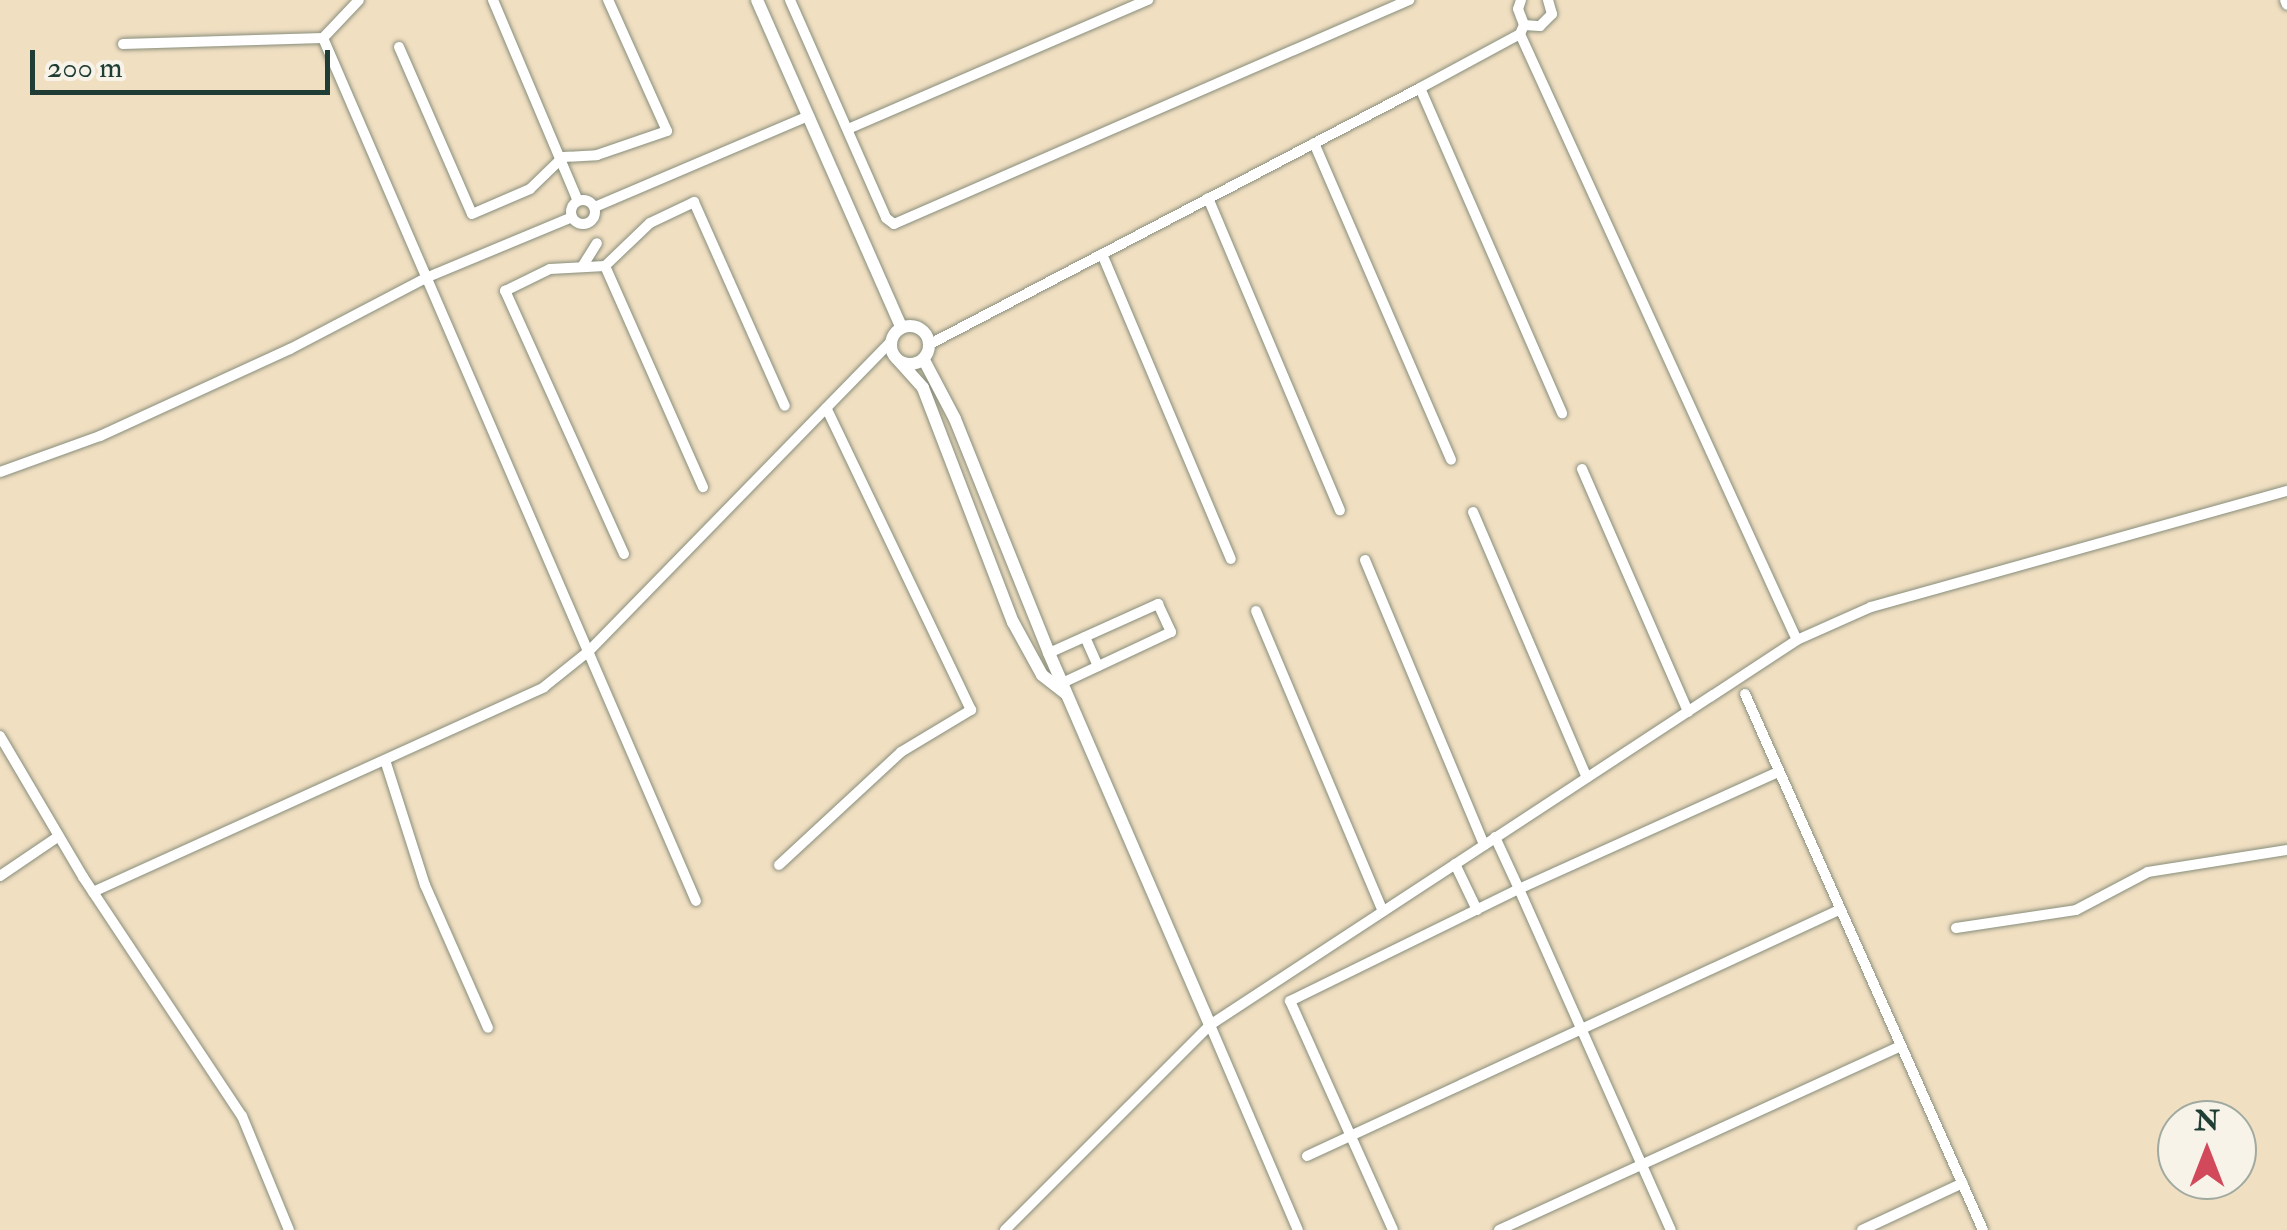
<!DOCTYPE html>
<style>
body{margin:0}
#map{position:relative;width:2287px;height:1230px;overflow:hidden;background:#f1dfc2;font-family:"IM FELL Double Pica",serif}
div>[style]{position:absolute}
.roads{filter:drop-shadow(0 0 2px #888e7b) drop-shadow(0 0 2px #888e7b)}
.minor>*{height:10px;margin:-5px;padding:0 5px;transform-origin:5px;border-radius:5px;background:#fff}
.minor>.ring{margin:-5px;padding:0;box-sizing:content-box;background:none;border:10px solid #fff;border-radius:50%}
.tertiary>*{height:12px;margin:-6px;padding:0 6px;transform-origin:6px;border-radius:6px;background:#fff}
.tertiary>.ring{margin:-6px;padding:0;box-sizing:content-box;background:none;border:12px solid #fff;border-radius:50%}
span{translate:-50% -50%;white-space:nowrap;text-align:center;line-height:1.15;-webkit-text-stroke:10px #f7f3e8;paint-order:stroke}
.north{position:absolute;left:2157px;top:1100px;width:100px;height:100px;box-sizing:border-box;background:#f7f3e8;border:2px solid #a1aaa0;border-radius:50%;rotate:0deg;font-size:28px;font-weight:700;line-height:40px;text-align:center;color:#1f3d34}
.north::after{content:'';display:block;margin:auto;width:35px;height:45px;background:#d1495b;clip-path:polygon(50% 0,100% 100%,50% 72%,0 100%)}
.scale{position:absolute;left:30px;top:50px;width:300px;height:45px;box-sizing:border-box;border:5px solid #1f3d34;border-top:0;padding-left:12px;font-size:30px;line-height:35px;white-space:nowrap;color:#1f3d34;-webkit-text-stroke:8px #f7f3e8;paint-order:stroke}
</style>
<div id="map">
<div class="roads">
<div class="minor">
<i style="left:493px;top:0;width:218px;rotate:67.1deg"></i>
<i style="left:790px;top:0;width:238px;rotate:66.2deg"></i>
<i style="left:886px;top:218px;width:10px;rotate:37deg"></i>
<i style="left:894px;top:224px;width:562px;rotate:-23.51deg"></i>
<i style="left:1521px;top:0;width:9px;rotate:108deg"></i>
<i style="left:1518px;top:9px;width:17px;rotate:69deg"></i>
<i style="left:1524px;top:25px;width:16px;rotate:4deg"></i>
<i style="left:1540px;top:26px;width:17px;rotate:-45deg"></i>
<i style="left:1552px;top:14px;width:15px;rotate:-106deg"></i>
<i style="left:2285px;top:0;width:5px;rotate:68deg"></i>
<i style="left:1520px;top:34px;width:666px;rotate:65.44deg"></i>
<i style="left:323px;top:38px;width:940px;rotate:66.63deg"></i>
<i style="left:123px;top:44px;width:200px;rotate:-1.7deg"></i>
<i style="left:323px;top:38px;width:52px;rotate:-46.5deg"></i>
<i style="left:399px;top:47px;width:182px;rotate:66.4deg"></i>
<i style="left:472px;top:214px;width:63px;rotate:-23.3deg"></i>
<i style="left:530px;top:189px;width:46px;rotate:-44.1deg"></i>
<i style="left:563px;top:157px;width:34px;rotate:-3deg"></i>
<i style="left:597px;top:155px;width:74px;rotate:-18.9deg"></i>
<i style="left:667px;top:131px;width:144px;rotate:-114.2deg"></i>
<i style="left:1420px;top:88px;width:355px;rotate:66.4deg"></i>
<i style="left:848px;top:129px;width:327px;rotate:-23.3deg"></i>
<i style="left:1314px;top:143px;width:345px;rotate:66.6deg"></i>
<i style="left:1208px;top:198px;width:339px;rotate:67.1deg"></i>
<i class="ring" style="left:571px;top:200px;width:14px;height:14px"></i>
<i style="left:595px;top:207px;width:232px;rotate:-23.1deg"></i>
<i style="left:1102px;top:254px;width:331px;rotate:67.1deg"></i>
<i style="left:605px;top:266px;width:242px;rotate:66.1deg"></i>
<i style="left:582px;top:267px;width:28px;rotate:-58deg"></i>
<i style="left:930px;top:344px;width:553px;rotate:-27.58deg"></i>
<i style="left:1420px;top:88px;width:114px;rotate:-28.4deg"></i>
<i style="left:1520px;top:34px;width:10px;rotate:-66deg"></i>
<i style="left:1582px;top:469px;width:265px;rotate:66.4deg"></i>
<i style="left:0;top:472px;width:106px;rotate:-19.8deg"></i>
<i style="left:100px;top:436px;width:209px;rotate:-24.6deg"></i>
<i style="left:290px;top:349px;width:156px;rotate:-27.6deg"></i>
<i style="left:428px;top:277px;width:156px;rotate:-22.6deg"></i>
<i style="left:1473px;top:512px;width:289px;rotate:66.8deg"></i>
<i style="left:624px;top:554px;width:289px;rotate:-114.3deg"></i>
<i style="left:505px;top:291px;width:50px;rotate:-26.1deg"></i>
<i style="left:550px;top:269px;width:55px;rotate:-3.1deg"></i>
<i style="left:605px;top:266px;width:62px;rotate:-43.7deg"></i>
<i style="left:650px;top:223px;width:49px;rotate:-25.5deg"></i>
<i style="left:694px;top:202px;width:223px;rotate:66deg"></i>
<i style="left:1365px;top:560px;width:309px;rotate:67.3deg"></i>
<i style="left:1256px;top:611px;width:326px;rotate:67.1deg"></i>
<i style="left:1085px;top:637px;width:32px;rotate:66deg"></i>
<i style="left:1049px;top:653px;width:120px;rotate:-24.2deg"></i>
<i style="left:1158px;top:604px;width:31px;rotate:65deg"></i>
<i style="left:1171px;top:632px;width:120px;rotate:154.9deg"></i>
<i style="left:1745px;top:694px;width:586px;rotate:66.06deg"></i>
<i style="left:0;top:736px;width:164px;rotate:59.5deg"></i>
<i style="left:83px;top:877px;width:287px;rotate:56.4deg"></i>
<i style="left:242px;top:1116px;width:123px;rotate:67.6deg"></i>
<i style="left:385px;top:760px;width:131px;rotate:72.3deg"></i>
<i style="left:425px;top:885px;width:156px;rotate:66.2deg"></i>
<i style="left:1495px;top:837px;width:57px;rotate:65.2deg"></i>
<i style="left:1519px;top:889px;width:282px;rotate:-24.3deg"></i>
<i style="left:1455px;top:864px;width:51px;rotate:64.4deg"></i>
<i style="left:779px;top:865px;width:166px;rotate:-42.8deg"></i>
<i style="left:901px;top:752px;width:82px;rotate:-31deg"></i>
<i style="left:971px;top:710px;width:335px;rotate:-115.6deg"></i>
<i style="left:0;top:876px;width:71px;rotate:-34.1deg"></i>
<i style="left:93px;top:892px;width:495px;rotate:-24.4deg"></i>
<i style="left:544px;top:687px;width:58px;rotate:-38.7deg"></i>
<i style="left:589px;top:651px;width:431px;rotate:-45.7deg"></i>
<i style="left:1956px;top:928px;width:121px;rotate:-8.5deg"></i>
<i style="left:2076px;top:910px;width:81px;rotate:-27.8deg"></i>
<i style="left:2148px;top:872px;width:141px;rotate:-9deg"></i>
<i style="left:1210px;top:1025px;width:223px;rotate:66.8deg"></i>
<i style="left:1307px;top:1156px;width:586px;rotate:-24.82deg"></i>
<i style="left:1005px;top:1230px;width:290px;rotate:-45deg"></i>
<i style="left:1210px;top:1025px;width:702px;rotate:-33.26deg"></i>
<i style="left:1797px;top:640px;width:81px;rotate:-24deg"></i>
<i style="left:1871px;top:607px;width:432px;rotate:-15.6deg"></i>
<i style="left:1393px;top:1230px;width:251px;rotate:-114.2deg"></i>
<i style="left:1290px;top:1001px;width:255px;rotate:-26.1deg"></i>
<i style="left:1519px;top:889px;width:373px;rotate:66deg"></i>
<i style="left:1499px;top:1230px;width:441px;rotate:-24.6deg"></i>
<i style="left:1862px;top:1230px;width:111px;rotate:-25deg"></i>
</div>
<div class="tertiary">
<i style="left:757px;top:0;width:357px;rotate:66.2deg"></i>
<i class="ring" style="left:891px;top:326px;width:26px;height:26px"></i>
<i style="left:899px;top:361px;width:36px;rotate:48deg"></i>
<i style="left:923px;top:388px;width:251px;rotate:69deg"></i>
<i style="left:1013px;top:622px;width:60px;rotate:61.3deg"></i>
<i style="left:1042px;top:675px;width:31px;rotate:38deg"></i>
<i style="left:925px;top:362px;width:64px;rotate:62.2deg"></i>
<i style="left:955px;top:419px;width:252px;rotate:68.1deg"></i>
<i style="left:1049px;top:653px;width:405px;rotate:66.6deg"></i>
</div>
</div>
<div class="north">N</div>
<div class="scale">200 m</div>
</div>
